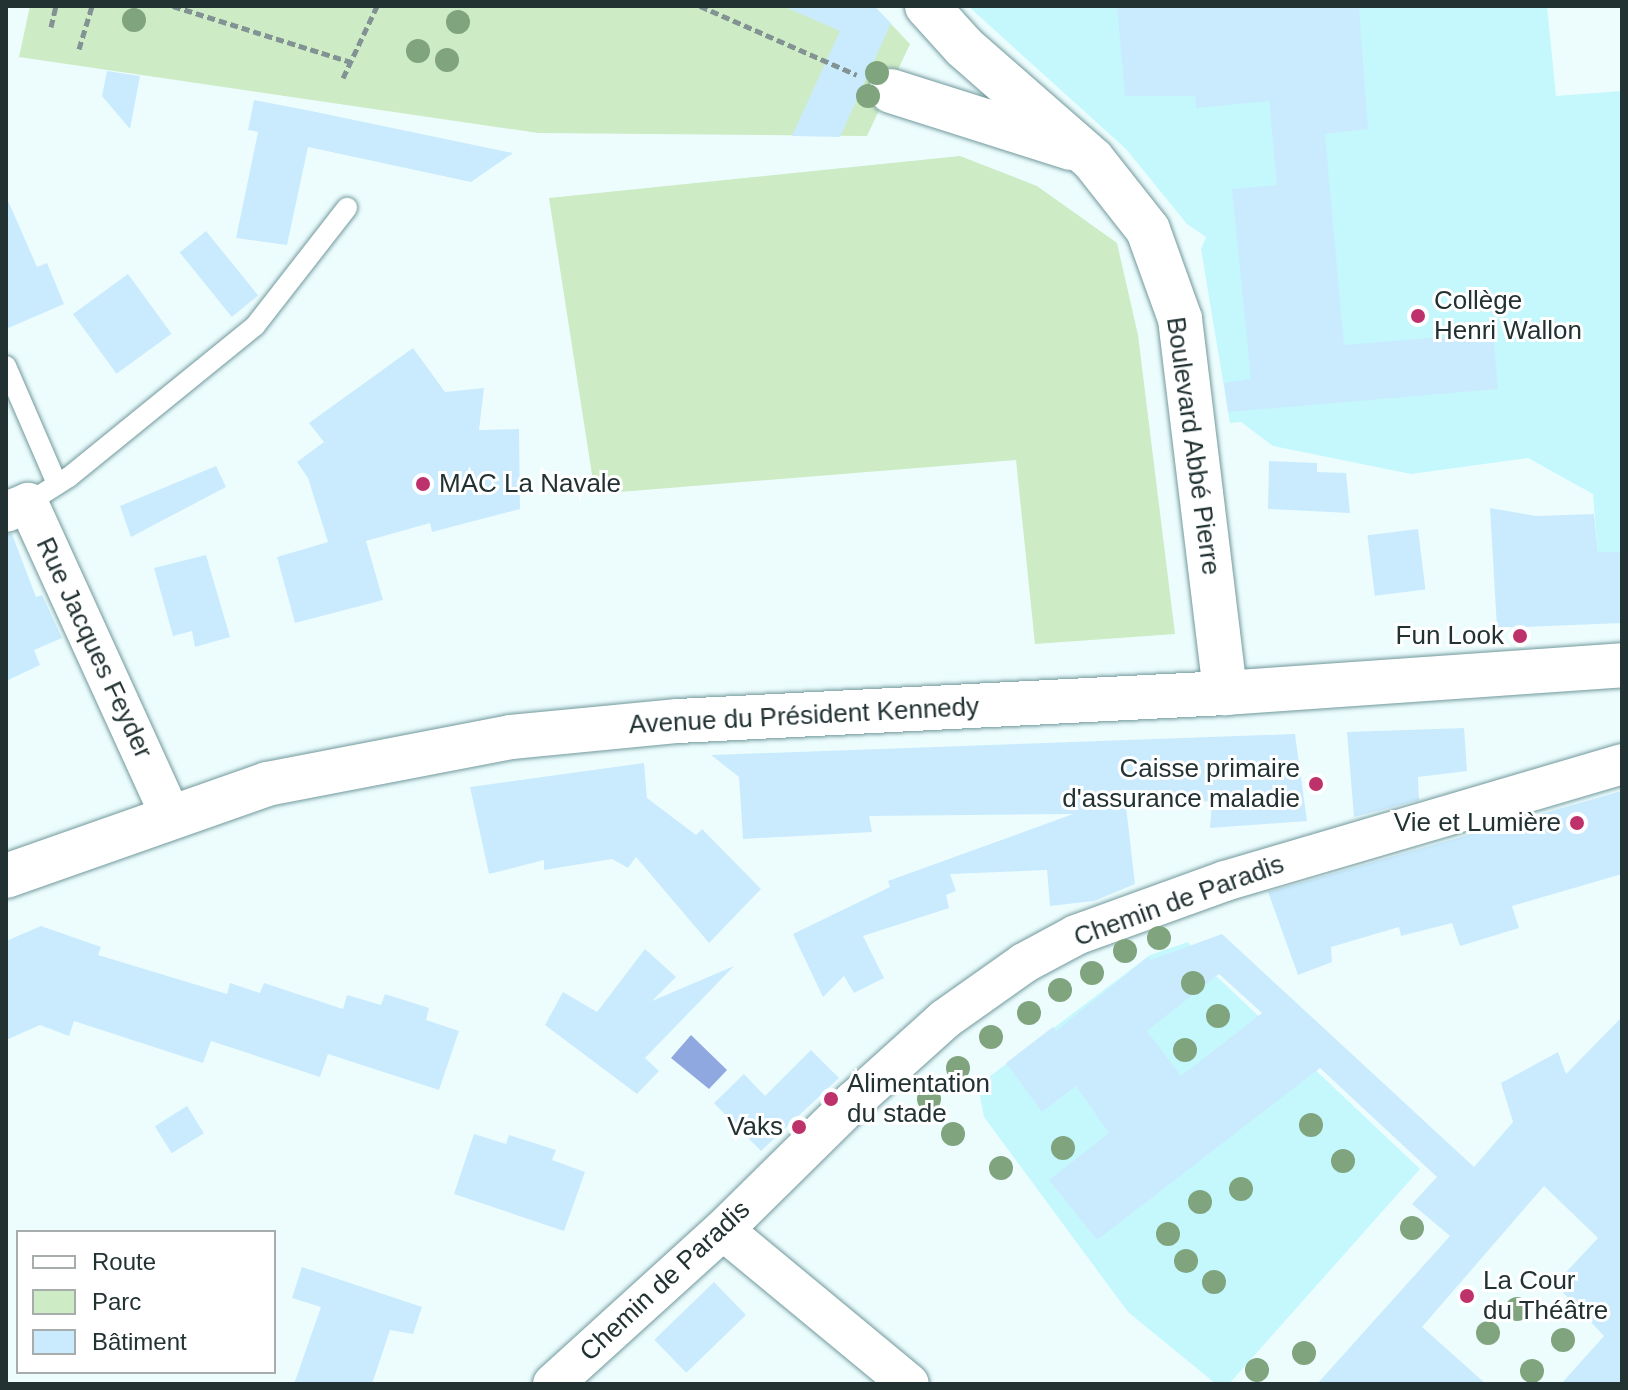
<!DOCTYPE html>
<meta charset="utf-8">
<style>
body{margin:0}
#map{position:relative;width:1628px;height:1390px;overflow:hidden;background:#edfdfe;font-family:Helvetica,sans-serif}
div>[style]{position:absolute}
.built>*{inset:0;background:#c4f8fd}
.green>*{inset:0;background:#cdebc5}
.water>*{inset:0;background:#8fa8e0}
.building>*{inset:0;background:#caebfe;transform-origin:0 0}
.path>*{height:5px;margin-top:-2.5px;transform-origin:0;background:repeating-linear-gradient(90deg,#839394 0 8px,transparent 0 12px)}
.roads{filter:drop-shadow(0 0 2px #72999c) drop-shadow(0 0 2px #72999c)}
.service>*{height:20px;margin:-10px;padding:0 10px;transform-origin:10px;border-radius:10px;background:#fff}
.minor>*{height:40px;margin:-20px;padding:0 20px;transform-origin:20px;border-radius:20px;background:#fff}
.secondary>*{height:44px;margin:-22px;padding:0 22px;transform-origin:22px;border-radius:22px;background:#fff}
.trees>*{width:24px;height:24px;margin:-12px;border-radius:50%;background:#7fa47e}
.dots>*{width:22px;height:22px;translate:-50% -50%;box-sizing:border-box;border:4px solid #fff;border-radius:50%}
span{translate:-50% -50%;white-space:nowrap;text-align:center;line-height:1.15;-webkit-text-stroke:6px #fff;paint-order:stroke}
.poi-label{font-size:26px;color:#223233}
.left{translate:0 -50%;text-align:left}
.right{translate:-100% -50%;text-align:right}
.street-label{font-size:26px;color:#223233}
.frame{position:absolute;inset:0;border:8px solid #223233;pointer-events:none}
.legend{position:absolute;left:16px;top:1230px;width:260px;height:144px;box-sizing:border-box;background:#fff;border:2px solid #a7adad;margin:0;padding:10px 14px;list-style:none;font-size:24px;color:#223233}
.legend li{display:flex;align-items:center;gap:16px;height:40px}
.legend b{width:40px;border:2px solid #a7adad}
</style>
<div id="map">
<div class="built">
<i style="clip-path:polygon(968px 6px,1547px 6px,1556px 96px,1622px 91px,1622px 553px,1598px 552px,1593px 494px,1528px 458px,1411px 474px,1273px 446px,1241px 422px,1230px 423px,1201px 249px,1206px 237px,1187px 224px,1126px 149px)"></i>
<i style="clip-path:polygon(1188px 942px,1213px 973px,1420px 1169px,1229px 1384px,1216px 1384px,1128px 1312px,984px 1117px,979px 1092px,989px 1077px,1150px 955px)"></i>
</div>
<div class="green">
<i style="clip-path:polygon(30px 6px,874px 6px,910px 44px,867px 136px,538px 133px,19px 57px)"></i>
<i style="clip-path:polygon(960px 156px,1037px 186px,1117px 243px,1138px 335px,1175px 634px,1035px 644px,1016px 460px,595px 494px,549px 198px)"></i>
</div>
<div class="water">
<i style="clip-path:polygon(691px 1035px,727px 1070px,709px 1089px,671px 1058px)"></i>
</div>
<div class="building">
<i style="clip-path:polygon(783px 6px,874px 6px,891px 23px,840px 137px,792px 136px,840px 31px)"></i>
<i style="clip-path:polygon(1117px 6px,1359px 6px,1368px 129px,1325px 134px,1344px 345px,1493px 333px,1498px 389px,1228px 412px,1224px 383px,1251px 379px,1232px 189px,1277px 185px,1269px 101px,1196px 108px,1195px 96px,1125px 96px)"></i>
<i style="clip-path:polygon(107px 71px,140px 76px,130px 129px,102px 96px)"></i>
<i style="clip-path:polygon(254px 100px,311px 111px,513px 153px,471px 182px,308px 147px,287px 245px,236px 238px,258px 132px,248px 130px)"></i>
<i style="clip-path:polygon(6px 196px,37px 267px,47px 263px,64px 304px,6px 329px)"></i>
<i style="left:206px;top:231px;width:83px;height:34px;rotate:51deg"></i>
<i style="left:128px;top:274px;width:74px;height:68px;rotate:54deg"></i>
<i style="clip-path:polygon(413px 348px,445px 392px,484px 388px,479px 430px,519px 429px,520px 509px,432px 532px,430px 523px,366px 541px,383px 600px,295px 623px,277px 557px,328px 542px,308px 478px,297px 462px,324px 442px,309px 423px)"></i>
<i style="clip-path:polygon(1269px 461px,1317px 463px,1317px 472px,1346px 473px,1350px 513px,1268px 509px)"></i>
<i style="clip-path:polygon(216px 466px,226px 487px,131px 537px,120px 506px)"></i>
<i style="clip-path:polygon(1490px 508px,1536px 516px,1594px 514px,1598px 552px,1622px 552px,1622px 623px,1497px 628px)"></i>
<i style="left:1418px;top:529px;width:61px;height:51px;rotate:83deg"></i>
<i style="clip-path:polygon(6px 534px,12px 534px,36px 597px,42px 595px,62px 638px,34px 650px,40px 665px,6px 681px)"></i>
<i style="clip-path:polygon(206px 555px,230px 637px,195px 647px,192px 631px,173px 636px,154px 568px)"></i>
<i style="clip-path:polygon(1464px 728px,1467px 771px,1418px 777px,1419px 800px,1354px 817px,1347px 732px)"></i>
<i style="clip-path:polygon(1295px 734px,1307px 821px,1210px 828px,1212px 801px,1126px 806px,1135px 884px,1094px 901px,1050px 906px,1047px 870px,950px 874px,956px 891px,946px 895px,949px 908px,863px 936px,884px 978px,854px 993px,844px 976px,823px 997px,793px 934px,890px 887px,888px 881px,1073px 814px,869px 816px,872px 832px,743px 839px,739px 777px,711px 755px)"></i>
<i style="clip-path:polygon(644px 763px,647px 798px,696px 835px,702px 829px,761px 889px,709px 943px,636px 857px,628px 868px,612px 859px,544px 870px,544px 860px,489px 874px,470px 787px)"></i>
<i style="clip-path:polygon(1622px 791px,1622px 874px,1512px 906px,1519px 928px,1460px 946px,1452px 923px,1401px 936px,1399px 927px,1331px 947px,1332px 962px,1298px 975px,1268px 892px)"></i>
<i style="clip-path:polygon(41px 926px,101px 947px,98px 955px,227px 994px,230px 983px,260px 993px,264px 983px,343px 1009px,347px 995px,381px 1005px,385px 994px,429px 1008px,426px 1020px,459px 1031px,439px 1090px,328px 1054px,320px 1077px,211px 1041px,203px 1063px,74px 1021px,69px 1036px,40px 1025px,6px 1040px,6px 941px)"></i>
<i style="clip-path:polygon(evenodd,1222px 934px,1474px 1167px,1513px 1122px,1501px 1083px,1558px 1052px,1566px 1074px,1622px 1017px,1622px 1384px,1561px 1384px,1604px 1336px,1555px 1284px,1598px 1238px,1544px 1186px,1422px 1327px,1486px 1384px,1317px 1384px,1450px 1236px,1412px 1204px,1437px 1177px,1320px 1068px,1097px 1240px,1049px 1180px,1109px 1133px,1076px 1086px,1042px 1112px,1006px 1063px,1053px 1027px,1056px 1031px,1148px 957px,1151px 960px,1222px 934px,1219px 974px,1262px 1013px,1181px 1076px,1147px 1031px,1219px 974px)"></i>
<i style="clip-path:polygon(645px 949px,676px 977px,652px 1001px,734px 966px,645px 1058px,659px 1071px,637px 1094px,545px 1025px,563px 992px,597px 1012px)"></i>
<i style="clip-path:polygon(811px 1050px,839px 1078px,761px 1151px,714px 1103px,744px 1074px,765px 1096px)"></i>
<i style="left:187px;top:1106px;width:32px;height:38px;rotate:58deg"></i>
<i style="clip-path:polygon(474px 1134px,506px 1144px,509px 1135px,556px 1150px,552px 1160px,585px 1172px,564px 1231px,454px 1194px)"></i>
<i style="clip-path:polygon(302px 1267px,422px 1307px,413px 1334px,390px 1330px,372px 1384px,294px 1384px,321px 1307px,292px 1298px)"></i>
<i style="left:714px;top:1282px;width:46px;height:83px;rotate:46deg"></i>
</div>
<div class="path">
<i style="left:173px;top:6px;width:187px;rotate:17.5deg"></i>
<i style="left:700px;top:6px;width:171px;rotate:23.7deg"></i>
<i style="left:51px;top:27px;width:22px;rotate:-77deg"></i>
<i style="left:79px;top:49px;width:45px;rotate:-73.2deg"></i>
<i style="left:343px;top:78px;width:80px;rotate:-64.7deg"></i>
</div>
<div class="roads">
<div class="service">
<i style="left:6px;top:366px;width:129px;rotate:66.6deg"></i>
<i style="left:28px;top:503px;width:49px;rotate:-32.4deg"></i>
<i style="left:69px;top:477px;width:240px;rotate:-39.1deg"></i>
<i style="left:255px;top:326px;width:150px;rotate:-52.1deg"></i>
</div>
<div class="minor">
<i style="left:6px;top:512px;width:24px;rotate:-22deg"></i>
<i style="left:28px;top:503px;width:343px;rotate:65.5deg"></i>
<i style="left:723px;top:1230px;width:241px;rotate:39.6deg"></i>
<i style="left:553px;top:1384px;width:229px;rotate:-42.2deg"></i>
<i style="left:723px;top:1230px;width:184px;rotate:-44.6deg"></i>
<i style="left:854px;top:1101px;width:122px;rotate:-42deg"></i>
<i style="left:945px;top:1019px;width:97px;rotate:-35.3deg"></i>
<i style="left:1024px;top:963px;width:59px;rotate:-28.3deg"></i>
<i style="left:1076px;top:935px;width:158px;rotate:-19.9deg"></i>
<i style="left:1225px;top:881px;width:414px;rotate:-16.4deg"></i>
</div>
<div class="secondary">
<i style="left:927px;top:6px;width:55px;rotate:47.9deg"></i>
<i style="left:964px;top:47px;width:171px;rotate:41.2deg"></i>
<i style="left:1093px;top:160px;width:89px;rotate:51.8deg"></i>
<i style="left:1148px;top:230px;width:95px;rotate:70.2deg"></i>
<i style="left:1180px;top:319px;width:377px;rotate:83.1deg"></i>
<i style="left:891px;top:91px;width:189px;rotate:17.6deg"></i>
<i style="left:6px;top:876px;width:277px;rotate:-19.4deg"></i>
<i style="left:267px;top:784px;width:248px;rotate:-10.9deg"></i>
<i style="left:511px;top:737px;width:168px;rotate:-5.5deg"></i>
<i style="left:678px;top:721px;width:548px;rotate:-2.93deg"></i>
<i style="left:1225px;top:693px;width:398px;rotate:-4deg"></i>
</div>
</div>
<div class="trees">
<i style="left:134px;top:20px"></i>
<i style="left:458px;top:22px"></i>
<i style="left:418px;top:51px"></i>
<i style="left:447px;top:60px"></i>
<i style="left:877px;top:73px"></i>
<i style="left:868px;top:96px"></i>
<i style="left:1159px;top:938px"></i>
<i style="left:1125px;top:951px"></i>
<i style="left:1092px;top:973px"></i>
<i style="left:1193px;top:983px"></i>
<i style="left:1060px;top:990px"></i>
<i style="left:1029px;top:1013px"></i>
<i style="left:1218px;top:1016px"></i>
<i style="left:991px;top:1037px"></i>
<i style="left:1185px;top:1050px"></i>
<i style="left:958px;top:1068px"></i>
<i style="left:929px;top:1099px"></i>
<i style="left:1311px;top:1125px"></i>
<i style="left:953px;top:1134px"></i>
<i style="left:1063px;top:1148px"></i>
<i style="left:1343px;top:1161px"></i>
<i style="left:1001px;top:1168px"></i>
<i style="left:1241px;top:1189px"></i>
<i style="left:1200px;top:1202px"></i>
<i style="left:1412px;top:1228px"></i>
<i style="left:1168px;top:1234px"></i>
<i style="left:1186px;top:1261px"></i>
<i style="left:1214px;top:1282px"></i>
<i style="left:1517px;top:1309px"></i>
<i style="left:1488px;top:1333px"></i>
<i style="left:1563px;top:1340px"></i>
<i style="left:1304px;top:1353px"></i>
<i style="left:1257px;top:1370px"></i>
<i style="left:1532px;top:1371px"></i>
</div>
<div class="dots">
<i style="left:1418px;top:316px;background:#bd326b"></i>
<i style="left:423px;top:484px;background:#bd326b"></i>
<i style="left:1520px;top:636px;background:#bd326b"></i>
<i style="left:1316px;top:784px;background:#bd326b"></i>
<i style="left:1577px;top:823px;background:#bd326b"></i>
<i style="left:831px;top:1099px;background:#bd326b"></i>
<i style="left:799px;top:1127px;background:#bd326b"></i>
<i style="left:1467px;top:1296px;background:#bd326b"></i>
</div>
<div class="poi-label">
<span class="left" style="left:1434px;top:316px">Collège<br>Henri Wallon</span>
<span class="left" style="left:439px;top:484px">MAC La Navale</span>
<span class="right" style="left:1504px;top:636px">Fun Look</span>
<span class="right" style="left:1300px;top:784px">Caisse primaire<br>d'assurance maladie</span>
<span class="right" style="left:1561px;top:823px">Vie et Lumière</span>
<span class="left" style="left:847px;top:1099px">Alimentation<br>du stade</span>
<span class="right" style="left:783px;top:1127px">Vaks</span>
<span class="left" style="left:1483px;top:1296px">La Cour<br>du Théâtre</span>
</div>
<div class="street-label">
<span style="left:1193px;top:446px;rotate:82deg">Boulevard Abbé Pierre</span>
<span style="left:94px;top:648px;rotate:65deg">Rue Jacques Feyder</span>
<span style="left:804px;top:716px;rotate:-3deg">Avenue du Président Kennedy</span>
<span style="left:1179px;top:901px;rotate:-20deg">Chemin de Paradis</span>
<span style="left:665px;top:1281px;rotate:-43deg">Chemin de Paradis</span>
</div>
<div class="frame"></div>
<ul class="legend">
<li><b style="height:10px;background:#fff"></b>Route</li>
<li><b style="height:22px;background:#cdebc5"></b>Parc</li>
<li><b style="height:22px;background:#caebfe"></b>Bâtiment</li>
</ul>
</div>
